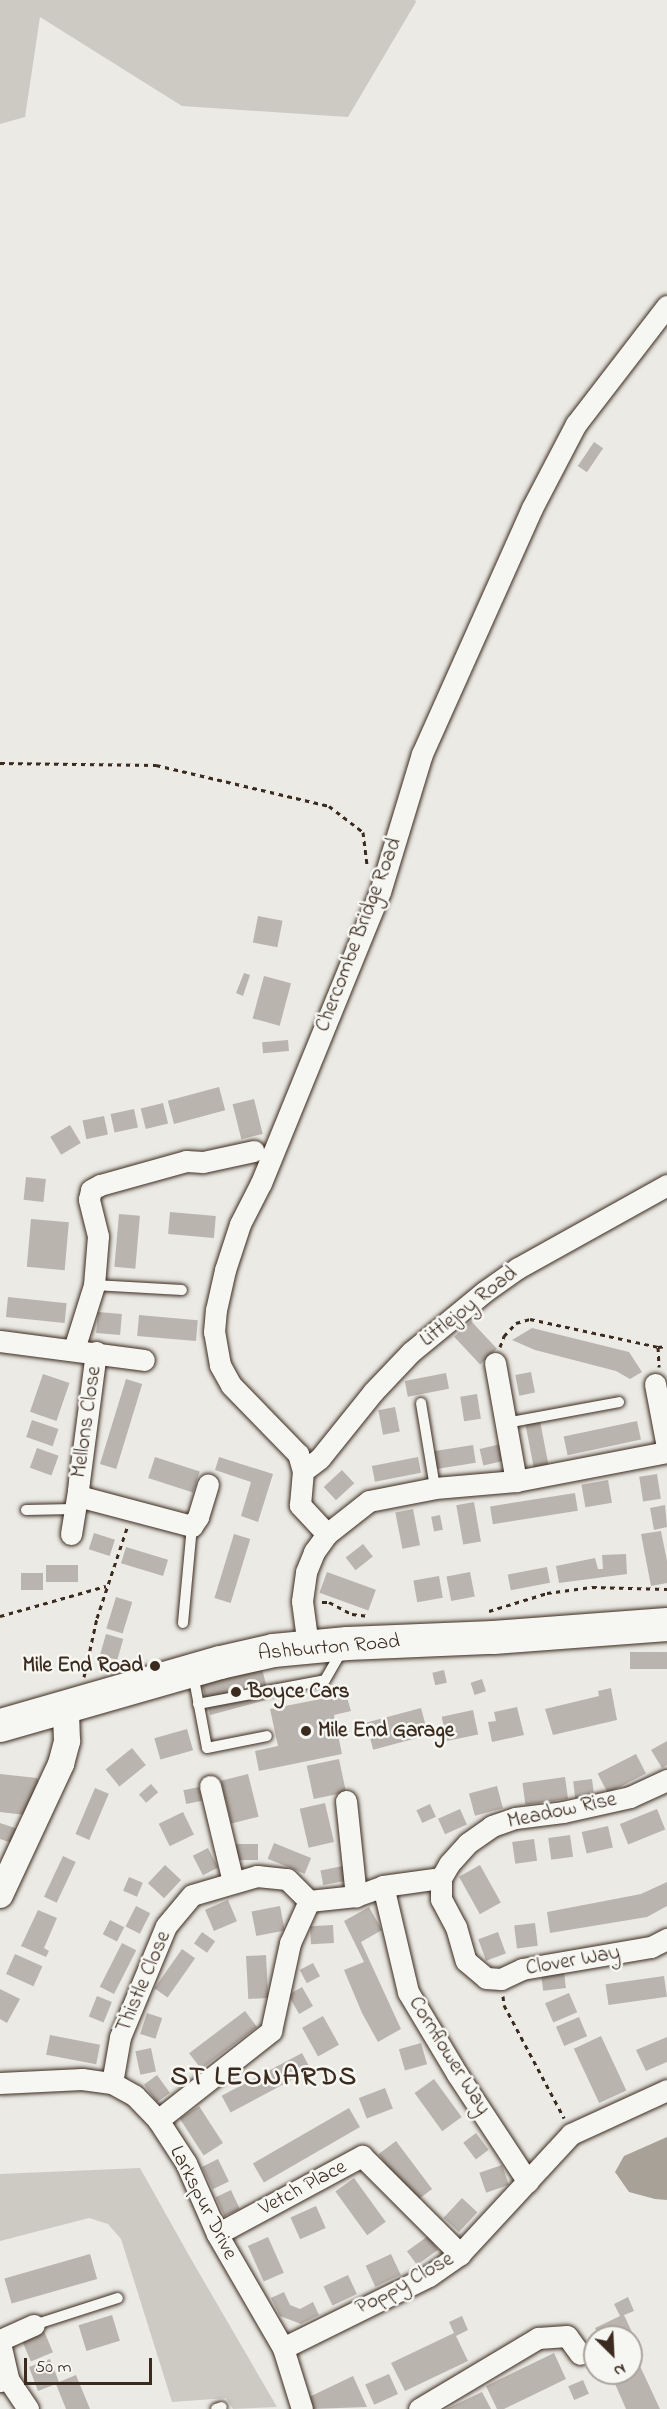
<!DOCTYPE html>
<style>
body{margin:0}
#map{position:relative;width:667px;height:2409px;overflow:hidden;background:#ebeae5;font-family:"Indie Flower",sans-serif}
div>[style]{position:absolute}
.green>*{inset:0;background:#cdcac4}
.water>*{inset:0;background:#a8a198}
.building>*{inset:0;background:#bab4ae;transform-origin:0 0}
.path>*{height:3px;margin-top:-1.5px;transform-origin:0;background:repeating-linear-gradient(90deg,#3b2a1e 0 4.5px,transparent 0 9px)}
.roads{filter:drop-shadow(0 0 2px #3b2a1e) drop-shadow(0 0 2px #3b2a1e)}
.service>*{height:10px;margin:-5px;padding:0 5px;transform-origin:5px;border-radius:5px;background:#f6f6f2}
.minor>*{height:21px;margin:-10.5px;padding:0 10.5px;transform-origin:10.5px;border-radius:10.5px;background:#f6f6f2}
.tertiary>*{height:26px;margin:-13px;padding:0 13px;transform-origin:13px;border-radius:13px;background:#f6f6f2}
.primary>*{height:33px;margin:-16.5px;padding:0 16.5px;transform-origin:16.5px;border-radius:16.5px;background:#f6f6f2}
.dots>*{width:16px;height:16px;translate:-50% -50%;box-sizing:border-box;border:3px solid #f6f6f2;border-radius:50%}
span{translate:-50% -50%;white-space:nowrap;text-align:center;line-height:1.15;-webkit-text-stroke:5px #f6f6f2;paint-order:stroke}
.street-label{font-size:21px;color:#3b2a1e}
.poi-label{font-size:21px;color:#3b2a1e;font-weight:700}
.right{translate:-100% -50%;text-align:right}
.left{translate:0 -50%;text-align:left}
.district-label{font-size:27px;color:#3b2a1e;font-weight:700;letter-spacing:1.5px}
.north{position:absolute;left:583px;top:2325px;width:60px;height:60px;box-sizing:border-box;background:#f6f6f2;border:2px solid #aba49d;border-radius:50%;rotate:156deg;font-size:16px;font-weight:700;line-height:24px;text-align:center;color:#3b2a1e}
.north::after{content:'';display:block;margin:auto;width:21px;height:27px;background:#3b2a1e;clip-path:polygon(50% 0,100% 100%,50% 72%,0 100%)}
.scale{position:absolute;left:24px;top:2358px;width:128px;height:27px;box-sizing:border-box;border:3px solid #3b2a1e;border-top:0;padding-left:8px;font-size:18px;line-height:21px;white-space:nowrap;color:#3b2a1e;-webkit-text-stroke:4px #f6f6f2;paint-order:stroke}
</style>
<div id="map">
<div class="green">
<i style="clip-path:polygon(0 0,415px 0,416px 2px,348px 117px,182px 106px,40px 17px,25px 117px,0 124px)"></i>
<i style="clip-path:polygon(140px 2168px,191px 2259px,277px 2407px,233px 2409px,226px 2398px,172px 2402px,121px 2239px,108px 2224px,89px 2218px,0 2241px,0 2174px)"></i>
</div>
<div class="water">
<i style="clip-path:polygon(667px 2137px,667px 2200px,655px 2199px,629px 2192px,615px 2172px,624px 2156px)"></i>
</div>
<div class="building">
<i style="left:594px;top:442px;width:11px;height:29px;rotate:34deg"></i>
<i style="left:258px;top:916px;width:25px;height:27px;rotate:11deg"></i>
<i style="clip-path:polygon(244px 973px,250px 975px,243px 996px,236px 993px)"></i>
<i style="left:264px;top:976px;width:28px;height:44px;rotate:15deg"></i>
<i style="left:288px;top:1040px;width:11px;height:26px;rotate:85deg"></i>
<i style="left:219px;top:1087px;width:24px;height:53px;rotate:75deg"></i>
<i style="left:254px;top:1099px;width:36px;height:22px;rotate:76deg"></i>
<i style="left:163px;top:1103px;width:21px;height:23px;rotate:76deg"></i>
<i style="left:134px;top:1109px;width:19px;height:24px;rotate:78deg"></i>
<i style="left:104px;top:1116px;width:19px;height:22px;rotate:78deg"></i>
<i style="left:70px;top:1125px;width:21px;height:23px;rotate:59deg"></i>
<i style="left:26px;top:1177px;width:20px;height:23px;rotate:6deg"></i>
<i style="left:170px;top:1212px;width:46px;height:22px;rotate:5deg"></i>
<i style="left:119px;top:1214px;width:21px;height:53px;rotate:5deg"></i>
<i style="left:31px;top:1219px;width:38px;height:48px;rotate:5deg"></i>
<i style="left:8px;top:1297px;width:59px;height:20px;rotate:6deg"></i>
<i style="left:98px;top:1312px;width:24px;height:21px;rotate:5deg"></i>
<i style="left:139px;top:1315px;width:59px;height:21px;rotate:5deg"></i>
<i style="left:471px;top:1321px;width:38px;height:23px;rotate:47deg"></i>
<i style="clip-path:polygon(532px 1328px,629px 1352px,642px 1372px,630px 1379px,616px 1371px,535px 1350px,512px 1340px)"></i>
<i style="left:531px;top:1372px;width:21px;height:16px;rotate:79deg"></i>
<i style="left:446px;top:1373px;width:16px;height:42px;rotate:79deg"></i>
<i style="left:43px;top:1374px;width:28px;height:40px;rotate:19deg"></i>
<i style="left:126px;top:1379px;width:17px;height:89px;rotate:17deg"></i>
<i style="left:477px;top:1394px;width:25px;height:17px;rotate:81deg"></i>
<i style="left:395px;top:1407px;width:25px;height:17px;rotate:79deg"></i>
<i style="left:32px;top:1420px;width:28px;height:18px;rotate:19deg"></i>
<i style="left:540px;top:1421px;width:46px;height:15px;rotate:79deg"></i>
<i style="left:637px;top:1421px;width:19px;height:75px;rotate:78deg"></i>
<i style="left:501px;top:1444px;width:17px;height:22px;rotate:77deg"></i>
<i style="left:473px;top:1445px;width:18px;height:40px;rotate:81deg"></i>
<i style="left:37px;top:1448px;width:23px;height:21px;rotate:20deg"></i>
<i style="left:155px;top:1457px;width:47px;height:22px;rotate:18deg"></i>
<i style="clip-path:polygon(219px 1457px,273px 1474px,258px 1522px,241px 1516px,251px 1482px,215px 1470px)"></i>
<i style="left:418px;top:1457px;width:16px;height:47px;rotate:79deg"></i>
<i style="left:342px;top:1470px;width:18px;height:25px;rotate:47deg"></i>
<i style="left:657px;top:1474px;width:25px;height:18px;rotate:81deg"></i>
<i style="left:608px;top:1480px;width:23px;height:27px;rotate:80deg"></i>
<i style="left:575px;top:1493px;width:18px;height:86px;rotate:81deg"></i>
<i style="left:474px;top:1502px;width:40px;height:18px;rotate:80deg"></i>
<i style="clip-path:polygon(665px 1505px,667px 1527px,654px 1530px,650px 1508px)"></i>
<i style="left:413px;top:1509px;width:37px;height:18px;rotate:79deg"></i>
<i style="left:440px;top:1515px;width:15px;height:9px;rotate:79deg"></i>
<i style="clip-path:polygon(661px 1531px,667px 1561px,667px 1583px,651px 1586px,641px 1534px)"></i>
<i style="left:94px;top:1533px;width:22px;height:17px;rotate:18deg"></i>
<i style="left:234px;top:1534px;width:17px;height:67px;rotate:17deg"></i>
<i style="left:363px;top:1544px;width:16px;height:22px;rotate:52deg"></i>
<i style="left:126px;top:1547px;width:44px;height:17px;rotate:17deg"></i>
<i style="clip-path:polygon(626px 1554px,627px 1574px,559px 1583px,556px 1566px,595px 1558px,598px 1569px,603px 1569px,602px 1555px)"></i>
<i style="left:46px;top:1565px;width:32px;height:17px"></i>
<i style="left:547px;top:1567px;width:16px;height:40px;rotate:79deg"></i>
<i style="left:327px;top:1572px;width:52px;height:22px;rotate:20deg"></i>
<i style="left:470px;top:1572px;width:25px;height:24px;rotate:79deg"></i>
<i style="left:21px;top:1573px;width:22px;height:17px"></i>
<i style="left:439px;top:1576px;width:22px;height:26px;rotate:80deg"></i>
<i style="left:116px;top:1597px;width:17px;height:33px;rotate:17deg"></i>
<i style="left:106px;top:1634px;width:18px;height:22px;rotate:16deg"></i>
<i style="left:667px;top:1652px;width:17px;height:37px;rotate:90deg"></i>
<i style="left:262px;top:1669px;width:31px;height:62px;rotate:75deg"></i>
<i style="left:444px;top:1670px;width:13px;height:12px;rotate:77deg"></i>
<i style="left:482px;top:1679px;width:13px;height:12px;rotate:72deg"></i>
<i style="clip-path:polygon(611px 1688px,617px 1720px,553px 1735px,545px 1709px,599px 1696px,598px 1691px)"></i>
<i style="clip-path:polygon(346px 1694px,351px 1711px,334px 1715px,342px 1754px,259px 1771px,255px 1751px,278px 1746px,270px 1709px)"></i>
<i style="clip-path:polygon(517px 1707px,524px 1735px,492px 1742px,488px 1722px,496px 1721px,494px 1712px)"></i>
<i style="left:421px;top:1708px;width:28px;height:57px;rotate:75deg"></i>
<i style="left:473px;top:1710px;width:25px;height:32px;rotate:78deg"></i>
<i style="left:187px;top:1729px;width:22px;height:34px;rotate:74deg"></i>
<i style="clip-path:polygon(667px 1741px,667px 1765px,662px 1768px,651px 1750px)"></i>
<i style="left:132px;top:1748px;width:22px;height:34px;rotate:51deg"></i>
<i style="left:636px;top:1754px;width:22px;height:43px;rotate:63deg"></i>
<i style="left:339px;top:1759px;width:34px;height:33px;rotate:78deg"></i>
<i style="clip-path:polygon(0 1774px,37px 1778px,40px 1785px,25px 1815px,0 1812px)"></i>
<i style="left:248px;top:1774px;width:44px;height:28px;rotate:76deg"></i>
<i style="left:565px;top:1777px;width:22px;height:43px;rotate:82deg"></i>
<i style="left:592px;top:1779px;width:17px;height:19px;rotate:83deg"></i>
<i style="left:151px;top:1784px;width:11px;height:16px;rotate:49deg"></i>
<i style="left:497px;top:1786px;width:23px;height:29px;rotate:75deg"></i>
<i style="left:199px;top:1787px;width:14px;height:16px;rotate:78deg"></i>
<i style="left:95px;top:1788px;width:15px;height:50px;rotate:23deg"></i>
<i style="left:325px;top:1803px;width:40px;height:26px;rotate:77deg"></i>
<i style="left:430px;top:1804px;width:14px;height:15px;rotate:65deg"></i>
<i style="left:460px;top:1809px;width:17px;height:24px;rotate:66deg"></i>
<i style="left:657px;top:1809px;width:22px;height:40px;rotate:68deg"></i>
<i style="left:183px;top:1812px;width:25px;height:27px;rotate:64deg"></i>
<i style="clip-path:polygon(0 1823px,18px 1829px,12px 1843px,0 1839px)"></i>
<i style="left:608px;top:1826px;width:22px;height:27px;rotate:77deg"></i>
<i style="left:570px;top:1835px;width:22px;height:22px;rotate:82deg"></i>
<i style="left:534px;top:1839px;width:22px;height:22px;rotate:82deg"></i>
<i style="left:274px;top:1843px;width:40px;height:17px;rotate:22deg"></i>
<i style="left:236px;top:1844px;width:22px;height:16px"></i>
<i style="left:208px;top:1848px;width:22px;height:17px;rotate:63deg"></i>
<i style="left:63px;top:1856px;width:14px;height:45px;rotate:25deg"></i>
<i style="left:165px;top:1865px;width:22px;height:25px;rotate:43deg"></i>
<i style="left:480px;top:1865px;width:43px;height:24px;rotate:61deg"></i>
<i style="left:343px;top:1866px;width:15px;height:23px;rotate:79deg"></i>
<i style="left:129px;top:1877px;width:15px;height:15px;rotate:23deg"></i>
<i style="clip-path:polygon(667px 1882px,667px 1906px,647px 1917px,550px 1933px,547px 1912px,641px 1894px)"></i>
<i style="left:228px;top:1900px;width:23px;height:25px;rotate:67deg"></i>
<i style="left:136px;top:1906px;width:16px;height:23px;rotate:27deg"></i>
<i style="left:280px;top:1906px;width:25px;height:29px;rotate:79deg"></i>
<i style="clip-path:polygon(369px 1907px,382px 1930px,361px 1942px,401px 2029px,378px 2042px,362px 2013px,344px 1970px,364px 1962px,344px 1921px)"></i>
<i style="clip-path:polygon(38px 1910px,57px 1918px,44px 1948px,49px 1951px,46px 1957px,21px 1946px)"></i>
<i style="left:110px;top:1920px;width:16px;height:16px;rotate:27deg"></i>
<i style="left:535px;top:1923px;width:23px;height:21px;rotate:83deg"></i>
<i style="left:333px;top:1925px;width:18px;height:23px;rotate:87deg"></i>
<i style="left:202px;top:1932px;width:16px;height:14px;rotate:35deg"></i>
<i style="left:498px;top:1932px;width:23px;height:21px;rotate:70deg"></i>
<i style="left:122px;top:1943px;width:16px;height:49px;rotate:27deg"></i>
<i style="left:182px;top:1949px;width:16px;height:48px;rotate:35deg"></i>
<i style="left:15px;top:1954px;width:30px;height:22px;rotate:24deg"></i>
<i style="left:266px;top:1955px;width:43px;height:20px;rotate:87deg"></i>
<i style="left:313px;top:1963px;width:15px;height:15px;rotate:62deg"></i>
<i style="left:564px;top:1972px;width:16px;height:23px;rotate:83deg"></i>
<i style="left:664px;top:1976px;width:21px;height:59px;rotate:82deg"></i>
<i style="left:302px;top:1987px;width:22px;height:16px;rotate:60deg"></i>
<i style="clip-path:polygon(0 1989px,20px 1999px,7px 2023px,0 2019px)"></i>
<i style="left:569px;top:1993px;width:21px;height:26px;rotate:67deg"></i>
<i style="left:97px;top:1996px;width:16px;height:22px;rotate:22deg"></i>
<i style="left:245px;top:2011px;width:20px;height:70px;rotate:53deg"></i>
<i style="left:147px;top:2013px;width:16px;height:22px;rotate:18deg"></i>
<i style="left:323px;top:2016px;width:33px;height:24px;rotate:61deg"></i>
<i style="left:579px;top:2017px;width:21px;height:25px;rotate:67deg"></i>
<i style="left:50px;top:2035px;width:51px;height:20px;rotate:11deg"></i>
<i style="left:601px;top:2036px;width:60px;height:30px;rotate:65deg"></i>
<i style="clip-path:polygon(667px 2037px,667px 2062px,646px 2071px,636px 2050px)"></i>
<i style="left:421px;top:2043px;width:22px;height:23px;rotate:74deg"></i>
<i style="left:151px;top:2048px;width:24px;height:16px;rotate:78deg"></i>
<i style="left:302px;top:2053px;width:19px;height:91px;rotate:62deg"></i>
<i style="left:157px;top:2075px;width:22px;height:16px;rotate:54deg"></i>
<i style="left:434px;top:2079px;width:47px;height:24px;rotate:54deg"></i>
<i style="left:385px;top:2088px;width:22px;height:28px;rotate:69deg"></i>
<i style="left:199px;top:2106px;width:44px;height:23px;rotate:57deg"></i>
<i style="left:349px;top:2108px;width:22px;height:111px;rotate:60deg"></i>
<i style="left:476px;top:2133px;width:21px;height:16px;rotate:53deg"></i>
<i style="left:396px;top:2141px;width:60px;height:22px;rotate:53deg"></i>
<i style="left:218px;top:2159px;width:25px;height:18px;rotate:64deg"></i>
<i style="left:502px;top:2165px;width:21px;height:24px;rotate:71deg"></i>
<i style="left:354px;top:2178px;width:54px;height:23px;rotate:54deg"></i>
<i style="left:231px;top:2190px;width:21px;height:17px;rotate:65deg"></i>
<i style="left:462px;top:2198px;width:21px;height:27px;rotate:43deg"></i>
<i style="left:316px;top:2206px;width:24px;height:28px;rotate:66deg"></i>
<i style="left:428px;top:2236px;width:17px;height:26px;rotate:54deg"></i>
<i style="left:268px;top:2237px;width:39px;height:22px;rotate:66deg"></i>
<i style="left:90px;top:2254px;width:26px;height:89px;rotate:74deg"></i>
<i style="left:391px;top:2254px;width:23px;height:28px;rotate:65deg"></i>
<i style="left:348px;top:2275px;width:21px;height:27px;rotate:65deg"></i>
<i style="clip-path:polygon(284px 2292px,290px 2305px,300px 2309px,313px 2302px,319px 2315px,301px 2324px,280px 2316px,271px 2298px)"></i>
<i style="clip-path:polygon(628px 2297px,634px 2311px,624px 2315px,643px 2356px,631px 2362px,631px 2337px,599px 2337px,595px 2328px,620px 2316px,614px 2304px)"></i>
<i style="left:112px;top:2315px;width:27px;height:35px;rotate:73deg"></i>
<i style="clip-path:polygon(462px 2316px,468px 2330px,456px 2336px,468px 2361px,405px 2391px,391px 2363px,454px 2333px,449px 2322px)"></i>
<i style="left:44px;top:2331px;width:23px;height:24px;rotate:67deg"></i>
<i style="clip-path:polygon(554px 2353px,566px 2379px,504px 2409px,497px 2409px,486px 2386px)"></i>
<i style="clip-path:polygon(50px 2359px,59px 2382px,76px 2375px,90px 2409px,66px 2409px,56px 2384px,38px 2391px,29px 2367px)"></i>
<i style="clip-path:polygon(639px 2364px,660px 2409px,626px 2409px,612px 2377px,621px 2373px,631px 2373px,631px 2368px)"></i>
<i style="left:389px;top:2374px;width:22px;height:26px;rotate:66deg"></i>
<i style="clip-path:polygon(353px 2376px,367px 2407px,312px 2409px,307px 2398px)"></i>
<i style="left:583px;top:2380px;width:15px;height:16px;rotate:67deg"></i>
<i style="clip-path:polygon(482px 2392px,491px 2409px,446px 2409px)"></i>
</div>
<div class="path">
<i style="left:0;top:763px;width:156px;rotate:0.7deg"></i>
<i style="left:156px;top:765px;width:178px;rotate:13.3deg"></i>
<i style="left:329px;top:806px;width:43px;rotate:37.4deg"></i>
<i style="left:363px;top:832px;width:32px;rotate:83deg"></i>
<i style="left:500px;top:1347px;width:12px;rotate:-70deg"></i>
<i style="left:504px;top:1336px;width:18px;rotate:-47deg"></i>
<i style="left:516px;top:1323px;width:15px;rotate:-16deg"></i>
<i style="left:530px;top:1319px;width:131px;rotate:12.3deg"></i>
<i style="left:658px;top:1347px;width:9px;rotate:-6deg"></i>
<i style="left:658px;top:1347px;width:20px;rotate:87deg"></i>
<i style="left:322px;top:1602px;width:7px"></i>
<i style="left:329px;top:1602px;width:26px;rotate:28deg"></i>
<i style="left:352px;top:1614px;width:17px;rotate:7deg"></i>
<i style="left:489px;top:1611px;width:61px;rotate:-17.2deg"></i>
<i style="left:547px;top:1593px;width:45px;rotate:-7.6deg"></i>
<i style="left:592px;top:1587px;width:75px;rotate:1.5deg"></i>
<i style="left:0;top:1616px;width:110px;rotate:-15.8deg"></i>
<i style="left:84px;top:1677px;width:60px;rotate:-77.6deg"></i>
<i style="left:97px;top:1618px;width:95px;rotate:-71.6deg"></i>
<i style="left:503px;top:1996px;width:9px;rotate:84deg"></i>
<i style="left:504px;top:2005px;width:128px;rotate:62deg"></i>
</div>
<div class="roads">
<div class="service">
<i style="left:94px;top:1285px;width:88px;rotate:3.3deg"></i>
<i style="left:421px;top:1403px;width:86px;rotate:80.6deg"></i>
<i style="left:506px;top:1423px;width:115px;rotate:-10.5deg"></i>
<i style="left:26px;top:1510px;width:48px;rotate:-1.2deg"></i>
<i style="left:183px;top:1623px;width:97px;rotate:-84.7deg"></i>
<i style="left:193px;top:1674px;width:75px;rotate:79.3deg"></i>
<i style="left:207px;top:1748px;width:61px;rotate:-11.3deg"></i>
<i style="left:198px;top:1704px;width:129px;rotate:-10.7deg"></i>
<i style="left:325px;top:1680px;width:34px;rotate:-60deg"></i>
<i style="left:34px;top:2325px;width:88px;rotate:-17.8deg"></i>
<i style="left:216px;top:2409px;width:6px;rotate:-18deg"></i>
</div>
<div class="minor">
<i style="left:0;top:1341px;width:145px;rotate:7.5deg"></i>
<i style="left:74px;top:1349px;width:67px;rotate:-72.6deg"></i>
<i style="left:94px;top:1285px;width:49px;rotate:-85.3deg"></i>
<i style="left:98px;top:1236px;width:38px;rotate:-104deg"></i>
<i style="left:89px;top:1199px;width:9px;rotate:-77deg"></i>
<i style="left:91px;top:1190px;width:10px;rotate:-29deg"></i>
<i style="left:100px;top:1185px;width:89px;rotate:-15.6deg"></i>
<i style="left:186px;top:1161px;width:17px;rotate:3deg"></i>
<i style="left:203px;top:1162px;width:52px;rotate:-12.2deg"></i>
<i style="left:96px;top:1352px;width:130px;rotate:97.5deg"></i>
<i style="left:79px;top:1481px;width:10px;rotate:96deg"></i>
<i style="left:78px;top:1491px;width:7px;rotate:56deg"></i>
<i style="left:82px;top:1497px;width:114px;rotate:14.8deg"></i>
<i style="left:192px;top:1526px;width:11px;rotate:-56deg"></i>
<i style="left:198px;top:1517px;width:34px;rotate:-73deg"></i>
<i style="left:495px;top:1363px;width:120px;rotate:79.9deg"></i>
<i style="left:655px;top:1384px;width:64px;rotate:79.2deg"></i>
<i style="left:303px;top:1471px;width:21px;rotate:-37deg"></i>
<i style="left:320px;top:1458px;width:85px;rotate:-51.2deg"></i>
<i style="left:373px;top:1392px;width:55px;rotate:-46.5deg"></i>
<i style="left:411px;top:1352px;width:94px;rotate:-39.4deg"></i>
<i style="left:484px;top:1292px;width:42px;rotate:-35.2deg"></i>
<i style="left:518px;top:1268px;width:171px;rotate:-29.1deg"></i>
<i style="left:71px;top:1534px;width:44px;rotate:-80.8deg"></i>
<i style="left:327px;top:1534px;width:40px;rotate:-133deg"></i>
<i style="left:300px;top:1505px;width:34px;rotate:-85deg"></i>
<i style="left:303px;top:1471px;width:18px;rotate:-106deg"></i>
<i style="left:298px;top:1454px;width:96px;rotate:-134.2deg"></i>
<i style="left:231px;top:1385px;width:23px;rotate:-119deg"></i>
<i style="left:220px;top:1365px;width:34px;rotate:-100deg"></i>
<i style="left:214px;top:1332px;width:22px;rotate:-85deg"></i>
<i style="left:216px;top:1310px;width:41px;rotate:-77.3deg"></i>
<i style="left:225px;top:1270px;width:48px;rotate:-71.9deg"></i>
<i style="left:240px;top:1224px;width:46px;rotate:-62.9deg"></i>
<i style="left:261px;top:1183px;width:314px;rotate:-67.8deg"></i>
<i style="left:380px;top:892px;width:144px;rotate:-73.1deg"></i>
<i style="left:422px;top:754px;width:269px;rotate:-65.9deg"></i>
<i style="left:532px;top:508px;width:95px;rotate:-62.4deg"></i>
<i style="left:576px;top:424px;width:149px;rotate:-52.4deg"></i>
<i style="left:308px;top:1646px;width:45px;rotate:-97.6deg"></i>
<i style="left:302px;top:1601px;width:29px;rotate:-82deg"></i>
<i style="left:306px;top:1572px;width:22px;rotate:-68deg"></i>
<i style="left:314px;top:1552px;width:22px;rotate:-54deg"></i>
<i style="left:327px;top:1534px;width:53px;rotate:-38.2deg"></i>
<i style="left:369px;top:1501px;width:67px;rotate:-11.1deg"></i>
<i style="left:435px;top:1488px;width:81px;rotate:-4.9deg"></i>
<i style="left:516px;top:1481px;width:154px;rotate:-10.9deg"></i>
<i style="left:210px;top:1786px;width:99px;rotate:76.5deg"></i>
<i style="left:346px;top:1801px;width:96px;rotate:84deg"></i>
<i style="left:441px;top:1878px;width:21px;rotate:90deg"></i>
<i style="left:441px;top:1899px;width:32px;rotate:62deg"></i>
<i style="left:456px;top:1927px;width:35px;rotate:74deg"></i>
<i style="left:466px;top:1961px;width:26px;rotate:40deg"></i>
<i style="left:486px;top:1978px;width:15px;rotate:4deg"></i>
<i style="left:501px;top:1979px;width:23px;rotate:-25deg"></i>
<i style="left:522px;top:1969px;width:131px;rotate:-9.7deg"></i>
<i style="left:651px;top:1947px;width:18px;rotate:-27deg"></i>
<i style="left:441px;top:1878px;width:16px;rotate:-60deg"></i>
<i style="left:449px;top:1864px;width:28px;rotate:-48deg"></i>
<i style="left:468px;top:1843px;width:29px;rotate:-35deg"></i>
<i style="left:492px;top:1826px;width:24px;rotate:-19deg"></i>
<i style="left:515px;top:1818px;width:48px;rotate:-7.1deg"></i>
<i style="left:563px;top:1812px;width:69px;rotate:-12.6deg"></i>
<i style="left:630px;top:1797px;width:41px;rotate:-24.7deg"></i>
<i style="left:383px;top:1886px;width:109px;rotate:76.7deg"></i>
<i style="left:408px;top:1992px;width:96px;rotate:59.1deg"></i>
<i style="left:457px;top:2074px;width:129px;rotate:56.7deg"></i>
<i style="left:0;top:2083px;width:82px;rotate:-2.8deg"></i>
<i style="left:82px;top:2079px;width:30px;rotate:8deg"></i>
<i style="left:112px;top:2083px;width:26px;rotate:29deg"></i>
<i style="left:135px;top:2096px;width:33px;rotate:46deg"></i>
<i style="left:158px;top:2120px;width:51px;rotate:56.9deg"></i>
<i style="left:186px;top:2163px;width:77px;rotate:66.4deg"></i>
<i style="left:217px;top:2234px;width:132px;rotate:59.9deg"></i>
<i style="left:283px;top:2348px;width:64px;rotate:72.7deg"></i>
<i style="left:112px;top:2083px;width:47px;rotate:-80.1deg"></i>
<i style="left:120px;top:2037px;width:120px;rotate:-67.5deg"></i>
<i style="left:166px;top:1926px;width:40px;rotate:-50deg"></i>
<i style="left:192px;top:1895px;width:68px;rotate:-16.3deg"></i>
<i style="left:257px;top:1876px;width:30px;rotate:6deg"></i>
<i style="left:287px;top:1879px;width:31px;rotate:45deg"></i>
<i style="left:309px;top:1901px;width:47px;rotate:-6.1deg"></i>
<i style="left:356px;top:1896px;width:29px;rotate:-20deg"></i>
<i style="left:383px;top:1886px;width:59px;rotate:-7.9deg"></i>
<i style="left:158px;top:2120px;width:144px;rotate:-38.2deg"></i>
<i style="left:271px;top:2031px;width:90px;rotate:-77.8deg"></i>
<i style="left:290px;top:1943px;width:46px;rotate:-65.7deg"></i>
<i style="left:217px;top:2234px;width:165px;rotate:-28.3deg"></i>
<i style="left:362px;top:2156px;width:139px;rotate:45deg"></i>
<i style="left:0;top:2340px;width:37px;rotate:-24deg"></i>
<i style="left:0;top:2343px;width:37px;rotate:77deg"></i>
<i style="left:283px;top:2348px;width:163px;rotate:-26.3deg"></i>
<i style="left:429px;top:2276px;width:38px;rotate:-35deg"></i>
<i style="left:460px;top:2254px;width:163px;rotate:-47.2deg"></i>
<i style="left:571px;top:2134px;width:106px;rotate:-24.6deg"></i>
<i style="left:0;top:2381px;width:8px;rotate:-14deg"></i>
<i style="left:8px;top:2379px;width:36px;rotate:56deg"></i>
<i style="left:419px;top:2409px;width:139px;rotate:-30.8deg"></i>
<i style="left:538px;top:2338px;width:29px;rotate:-4deg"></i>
<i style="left:567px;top:2336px;width:22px;rotate:54deg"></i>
</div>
<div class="tertiary">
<i style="left:0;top:1895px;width:145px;rotate:-65deg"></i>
<i style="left:61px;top:1764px;width:24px;rotate:-75deg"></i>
<i style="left:67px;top:1741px;width:33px;rotate:-92deg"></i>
</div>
<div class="primary">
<i style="left:0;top:1725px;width:229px;rotate:-16deg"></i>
<i style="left:220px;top:1662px;width:54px;rotate:-12.8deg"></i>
<i style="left:273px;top:1650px;width:74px;rotate:-5.4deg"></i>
<i style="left:347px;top:1643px;width:146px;rotate:-2.4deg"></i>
<i style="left:493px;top:1637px;width:174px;rotate:-4.3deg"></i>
</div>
</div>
<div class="dots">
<i style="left:155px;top:1666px;background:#3b2a1e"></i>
<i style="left:236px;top:1692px;background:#3b2a1e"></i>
<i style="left:306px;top:1731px;background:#3b2a1e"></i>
</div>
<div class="street-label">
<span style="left:359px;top:935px;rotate:-69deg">Chercombe Bridge Road</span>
<span style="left:469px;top:1307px;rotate:-38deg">Littlejoy Road</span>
<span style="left:87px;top:1422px;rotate:-82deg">Mellons Close</span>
<span style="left:329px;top:1648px;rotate:-5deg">Ashburton Road</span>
<span style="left:562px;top:1811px;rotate:-12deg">Meadow Rise</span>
<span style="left:573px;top:1961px;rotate:-10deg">Clover Way</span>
<span style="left:144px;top:1982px;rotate:-67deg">Thistle Close</span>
<span style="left:449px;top:2056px;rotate:58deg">Cornflower Way</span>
<span style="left:303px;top:2188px;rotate:-28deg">Vetch Place</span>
<span style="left:203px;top:2203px;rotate:63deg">Larkspur Drive</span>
<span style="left:405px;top:2284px;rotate:-29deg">Poppy Close</span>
</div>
<div class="poi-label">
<span class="right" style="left:143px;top:1666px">Mile End Road</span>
<span class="left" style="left:248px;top:1692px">Boyce Cars</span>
<span class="left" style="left:318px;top:1731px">Mile End Garage</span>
</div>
<div class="district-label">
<span style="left:264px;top:2078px">ST LEONARDS</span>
</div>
<div class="north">N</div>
<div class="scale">50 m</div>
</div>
